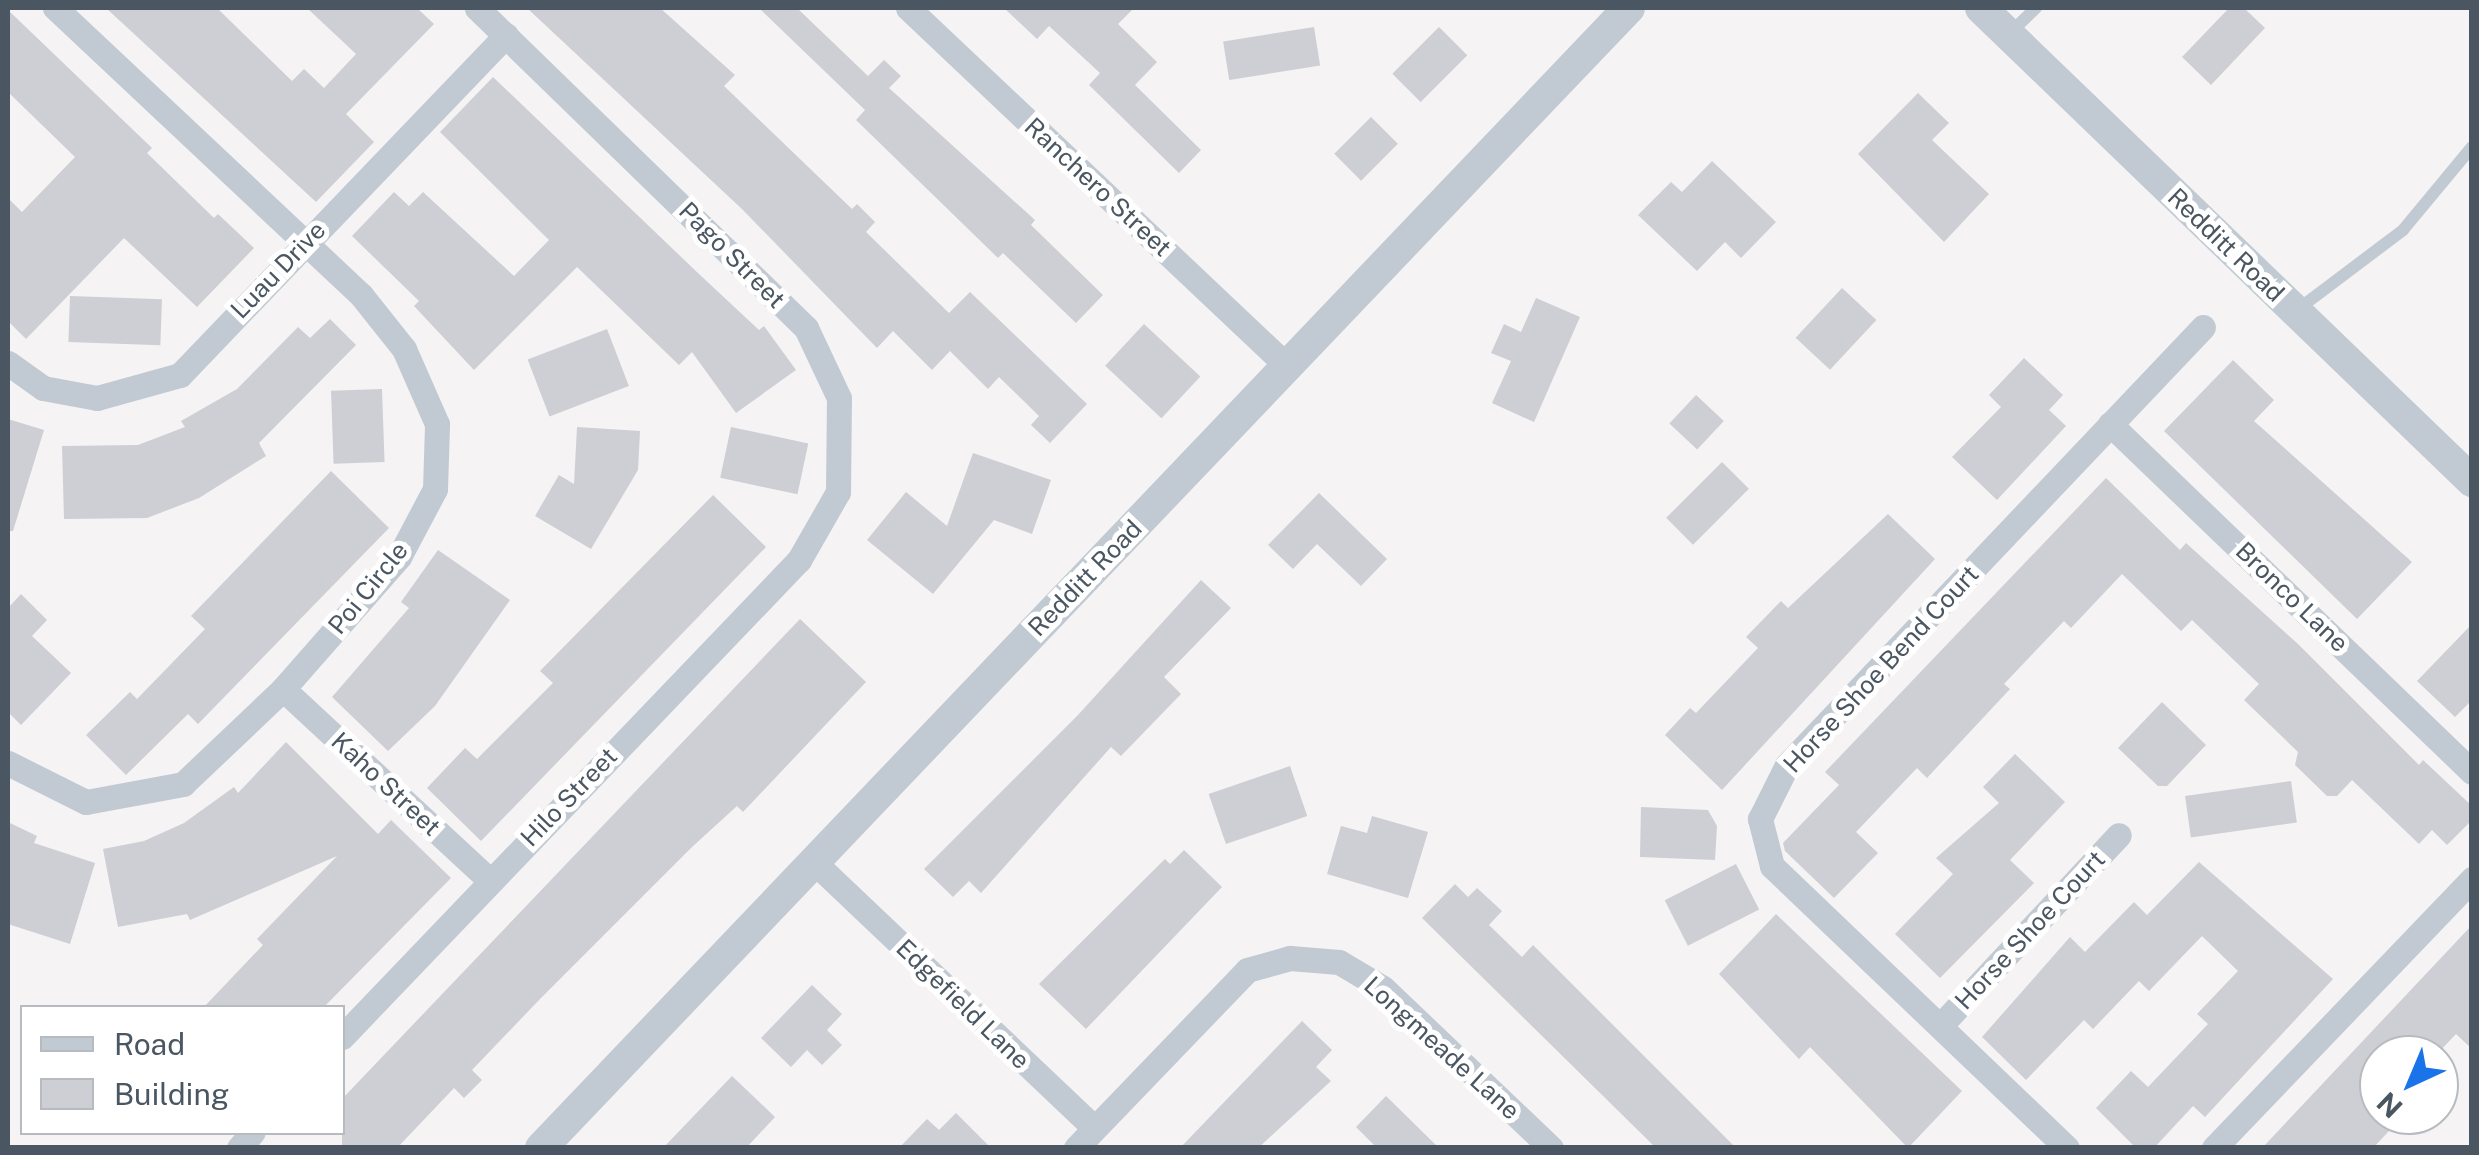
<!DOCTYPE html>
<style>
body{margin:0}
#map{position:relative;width:2479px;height:1155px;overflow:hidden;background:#f5f3f3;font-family:"Public Sans",sans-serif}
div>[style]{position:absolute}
.building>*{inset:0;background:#cdcfd5;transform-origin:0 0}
.service>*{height:12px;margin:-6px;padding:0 6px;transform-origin:6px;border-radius:6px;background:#c1cad2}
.minor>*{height:25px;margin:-12.5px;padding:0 12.5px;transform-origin:12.5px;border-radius:12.5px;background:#c1cad2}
.tertiary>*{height:32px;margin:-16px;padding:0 16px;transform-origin:16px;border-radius:16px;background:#c1cad2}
span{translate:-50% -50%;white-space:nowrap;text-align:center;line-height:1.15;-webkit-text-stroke:10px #fff;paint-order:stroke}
.street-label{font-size:25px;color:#4a5661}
.frame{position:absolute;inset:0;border:10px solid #4a5661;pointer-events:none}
.legend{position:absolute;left:20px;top:1005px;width:325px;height:130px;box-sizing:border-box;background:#fff;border:2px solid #b7bbc0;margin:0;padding:12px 18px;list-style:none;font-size:30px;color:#4a5661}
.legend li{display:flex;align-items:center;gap:20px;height:50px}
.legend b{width:50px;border:2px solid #b7bbc0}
.north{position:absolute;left:2359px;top:1035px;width:100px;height:100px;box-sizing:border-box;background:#fff;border:2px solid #b7bbc0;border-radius:50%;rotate:224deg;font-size:28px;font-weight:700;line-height:40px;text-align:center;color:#4a5661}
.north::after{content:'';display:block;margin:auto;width:35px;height:45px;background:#1a73e8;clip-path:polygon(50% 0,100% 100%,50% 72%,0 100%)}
</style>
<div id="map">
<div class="building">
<i style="clip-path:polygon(106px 8px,217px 8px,292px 81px,304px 69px,324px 88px,356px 54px,307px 8px,417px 8px,434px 24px,346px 114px,374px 142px,316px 202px)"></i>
<i style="clip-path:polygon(527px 8px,660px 8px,735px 75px,724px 86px,852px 209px,857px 204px,875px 222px,866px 232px,949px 313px,970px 292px,1087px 404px,1050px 443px,1031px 425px,1039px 416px,999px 377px,988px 389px,950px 351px,932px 370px,893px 331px,877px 348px,743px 210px)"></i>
<i style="clip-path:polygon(759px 8px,797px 8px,868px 76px,884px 60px,901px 76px,889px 88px,1035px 220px,1031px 225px,1103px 295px,1076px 323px,1003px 253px,998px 258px,856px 120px,865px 110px)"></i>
<i style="clip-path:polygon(1004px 8px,1134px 8px,1118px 24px,1157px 62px,1135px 85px,1201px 150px,1179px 173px,1089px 85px,1100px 73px,1049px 26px,1037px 39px)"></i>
<i style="clip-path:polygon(2229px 8px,2244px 8px,2265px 28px,2211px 85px,2182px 57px)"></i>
<i style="clip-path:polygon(8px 10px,152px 148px,147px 153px,214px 218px,218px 214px,254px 248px,197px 307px,124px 238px,26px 339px,8px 321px,8px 198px,22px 212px,75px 157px,8px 92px)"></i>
<i style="left:1314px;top:27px;width:39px;height:92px;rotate:81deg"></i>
<i style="left:1439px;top:27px;width:40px;height:66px;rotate:45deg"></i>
<i style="clip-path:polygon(493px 77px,699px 274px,759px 330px,764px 326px,796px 370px,736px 413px,692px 352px,679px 365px,577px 267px,474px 370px,414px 306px,419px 301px,352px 236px,394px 192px,409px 206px,423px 192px,514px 276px,549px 240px,440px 132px)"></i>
<i style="clip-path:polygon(1918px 93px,1949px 123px,1932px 140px,1989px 194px,1944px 242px,1858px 154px)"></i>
<i style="left:1371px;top:117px;width:38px;height:52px;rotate:45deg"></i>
<i style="clip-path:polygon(1712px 161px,1776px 222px,1741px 258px,1725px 242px,1697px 271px,1638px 215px,1671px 182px,1682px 192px)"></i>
<i style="left:1842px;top:288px;width:47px;height:68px;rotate:43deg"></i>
<i style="left:70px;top:296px;width:92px;height:46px;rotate:2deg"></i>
<i style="clip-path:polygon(1536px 298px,1580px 317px,1534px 422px,1492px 403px,1511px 361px,1491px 353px,1504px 324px,1521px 332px)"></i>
<i style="clip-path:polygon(330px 319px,356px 345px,259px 443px,266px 456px,199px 498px,147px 518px,64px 519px,62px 446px,138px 445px,185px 427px,181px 421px,237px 389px,298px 327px,310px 338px)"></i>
<i style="left:1144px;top:324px;width:77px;height:57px;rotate:43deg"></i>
<i style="left:607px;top:329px;width:61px;height:85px;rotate:69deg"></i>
<i style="clip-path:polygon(2024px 358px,2063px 395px,2049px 410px,2066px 426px,1997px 500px,1952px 457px,2001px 407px,1989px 395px)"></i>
<i style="clip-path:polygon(2233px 360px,2274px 400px,2254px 421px,2412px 562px,2357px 619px,2164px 431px)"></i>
<i style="left:382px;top:389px;width:73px;height:51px;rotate:88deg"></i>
<i style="left:1696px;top:395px;width:38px;height:39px;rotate:43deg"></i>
<i style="clip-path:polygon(8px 419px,44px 430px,13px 531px,8px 531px)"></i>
<i style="clip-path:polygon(577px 427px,640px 431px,638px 470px,591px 549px,535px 516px,559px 475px,574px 484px)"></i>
<i style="left:731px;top:427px;width:79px;height:52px;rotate:12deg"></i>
<i style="clip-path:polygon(973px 453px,1051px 480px,1032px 534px,994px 520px,933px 594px,867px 540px,906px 492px,947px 526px)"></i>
<i style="left:1722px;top:462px;width:38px;height:79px;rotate:45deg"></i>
<i style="clip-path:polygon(331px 471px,389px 528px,198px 724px,188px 714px,126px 775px,86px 735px,130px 692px,137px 699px,205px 629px,191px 616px)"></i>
<i style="clip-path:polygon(2106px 478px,2180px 550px,2186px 543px,2298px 644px,2419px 765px,2423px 760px,2472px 806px,2472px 820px,2447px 845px,2432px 830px,2419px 844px,2352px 780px,2337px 796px,2327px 796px,2295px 765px,2298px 752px,2244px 700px,2259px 684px,2192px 620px,2181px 631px,2122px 574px,2071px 628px,2064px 621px,2004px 684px,2010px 689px,1927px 778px,1917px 768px,1856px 832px,1878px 853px,1834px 898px,1785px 851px,1783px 843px,1839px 785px,1825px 772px)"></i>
<i style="clip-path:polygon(1319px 493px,1387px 559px,1361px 586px,1317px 544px,1293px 569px,1268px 545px)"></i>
<i style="clip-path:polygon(713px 495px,766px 547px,481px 841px,427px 788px,465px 748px,477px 759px,553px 683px,540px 671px)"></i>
<i style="clip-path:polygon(1888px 514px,1935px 559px,1722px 790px,1665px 735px,1690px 708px,1696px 713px,1758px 648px,1746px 637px,1781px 601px,1788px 608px)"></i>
<i style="clip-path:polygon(438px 550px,510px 600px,435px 706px,388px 751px,332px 697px,409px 608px,401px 602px)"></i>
<i style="clip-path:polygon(1201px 580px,1231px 608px,1164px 677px,1181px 694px,1121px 756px,1111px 747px,981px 893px,969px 881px,953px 897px,924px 869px,1078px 715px)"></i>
<i style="clip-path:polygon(21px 594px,47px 620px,32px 636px,71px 673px,21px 725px,8px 712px,8px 608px)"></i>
<i style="clip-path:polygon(800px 619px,866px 682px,743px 812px,737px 806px,692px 847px,540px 999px,472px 1070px,482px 1080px,464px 1098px,454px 1088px,397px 1148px,342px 1148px,342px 1099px)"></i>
<i style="clip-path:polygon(2472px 624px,2472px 700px,2455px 717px,2417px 681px)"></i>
<i style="clip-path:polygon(2162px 702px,2206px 745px,2167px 786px,2158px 786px,2118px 748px)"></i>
<i style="clip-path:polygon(286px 742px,378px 834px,391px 820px,451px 878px,323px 1008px,203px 1008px,263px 945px,257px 939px,337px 856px,190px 920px,187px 914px,118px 927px,103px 849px,144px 841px,184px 823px,234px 787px,238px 793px)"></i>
<i style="clip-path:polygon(2015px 754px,2065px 802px,2010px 860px,2034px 883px,1940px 978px,1895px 934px,1953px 874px,1936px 858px,1999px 803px,1983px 787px)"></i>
<i style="left:1290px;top:766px;width:53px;height:86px;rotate:71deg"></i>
<i style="left:2291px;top:781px;width:42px;height:107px;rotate:82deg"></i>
<i style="clip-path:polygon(1641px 807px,1708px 810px,1717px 826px,1715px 860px,1640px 857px)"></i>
<i style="clip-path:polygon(1372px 816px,1428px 832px,1408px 898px,1327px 874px,1341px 826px,1367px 833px)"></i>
<i style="clip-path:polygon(8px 822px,37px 836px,34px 843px,95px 863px,70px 944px,8px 924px)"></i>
<i style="clip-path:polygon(1184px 850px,1222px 887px,1086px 1029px,1039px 984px,1165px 859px,1170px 864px)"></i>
<i style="clip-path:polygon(2199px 862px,2333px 979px,2205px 1117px,2193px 1106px,2154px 1148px,2136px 1148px,2096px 1108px,2131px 1071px,2148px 1087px,2208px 1024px,2197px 1014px,2238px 971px,2202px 936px,2149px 991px,2139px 981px,2093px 1029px,2084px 1020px,2026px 1080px,1982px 1037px,2070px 937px,2085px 952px,2134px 902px,2147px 915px)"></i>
<i style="left:1736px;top:864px;width:51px;height:80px;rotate:63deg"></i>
<i style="clip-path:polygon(1455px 884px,1468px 897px,1477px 888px,1502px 911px,1489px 925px,1522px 957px,1533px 945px,1736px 1148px,1656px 1148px,1422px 918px)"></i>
<i style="clip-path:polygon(1776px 914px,1962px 1091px,1908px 1148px,1810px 1047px,1799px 1059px,1719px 974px)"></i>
<i style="clip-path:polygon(2472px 925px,2472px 1049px,2456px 1034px,2436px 1055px,2379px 1055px,2379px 1115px,2404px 1115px,2373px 1148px,2262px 1148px)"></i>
<i style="clip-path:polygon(812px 985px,842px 1014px,827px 1030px,842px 1045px,822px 1065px,807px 1050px,791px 1067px,761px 1038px)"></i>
<i style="clip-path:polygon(1302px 1021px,1332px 1050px,1316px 1067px,1331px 1081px,1258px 1148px,1180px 1148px)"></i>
<i style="clip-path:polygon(732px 1076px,775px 1117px,746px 1148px,663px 1148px)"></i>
<i style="clip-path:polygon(1386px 1096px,1439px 1148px,1377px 1148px,1356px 1127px)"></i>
<i style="clip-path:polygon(956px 1113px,991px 1148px,899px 1148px,927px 1119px,939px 1130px)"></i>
</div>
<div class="service">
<i style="left:2011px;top:32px;width:35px;rotate:-44deg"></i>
<i style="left:2297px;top:310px;width:133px;rotate:-37deg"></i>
<i style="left:2403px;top:230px;width:108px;rotate:-50.3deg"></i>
</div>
<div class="minor">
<i style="left:908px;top:8px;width:523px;rotate:43.37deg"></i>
<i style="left:8px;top:363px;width:43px;rotate:35.5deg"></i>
<i style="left:43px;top:388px;width:55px;rotate:10.5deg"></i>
<i style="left:97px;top:398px;width:86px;rotate:-15.5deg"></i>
<i style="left:180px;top:375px;width:471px;rotate:-46.2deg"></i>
<i style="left:2110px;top:424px;width:502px;rotate:43.87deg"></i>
<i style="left:283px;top:689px;width:281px;rotate:42.8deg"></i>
<i style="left:8px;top:763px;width:87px;rotate:26.6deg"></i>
<i style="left:86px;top:802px;width:99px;rotate:-10.5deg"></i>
<i style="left:183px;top:784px;width:138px;rotate:-43.5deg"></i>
<i style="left:283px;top:689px;width:176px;rotate:-48.7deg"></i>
<i style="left:399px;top:557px;width:77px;rotate:-62.1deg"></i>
<i style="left:435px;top:489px;width:65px;rotate:-88.2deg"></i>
<i style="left:437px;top:424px;width:82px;rotate:-113.7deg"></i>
<i style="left:404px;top:349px;width:69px;rotate:-128.5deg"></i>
<i style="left:361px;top:295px;width:420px;rotate:-136.8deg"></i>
<i style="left:813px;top:861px;width:388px;rotate:43.5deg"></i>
<i style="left:1941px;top:1025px;width:260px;rotate:-46.9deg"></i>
<i style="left:342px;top:1037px;width:661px;rotate:-46.23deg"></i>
<i style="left:799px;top:560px;width:78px;rotate:-60.2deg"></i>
<i style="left:838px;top:492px;width:94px;rotate:-89.4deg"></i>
<i style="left:839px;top:398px;width:77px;rotate:-115.2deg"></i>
<i style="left:806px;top:328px;width:459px;rotate:-135.8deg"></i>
<i style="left:239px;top:1148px;width:21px;rotate:-49deg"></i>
<i style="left:1076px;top:1148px;width:247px;rotate:-46.1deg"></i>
<i style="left:1247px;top:970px;width:45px;rotate:-15.6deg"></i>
<i style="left:1290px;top:958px;width:49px;rotate:4.7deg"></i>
<i style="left:1339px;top:962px;width:51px;rotate:30.6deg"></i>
<i style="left:1383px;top:988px;width:232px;rotate:43.6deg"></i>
<i style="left:2067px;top:1148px;width:408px;rotate:-136.3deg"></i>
<i style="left:1772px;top:866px;width:49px;rotate:-104.3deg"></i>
<i style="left:1760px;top:819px;width:60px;rotate:-63.4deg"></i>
<i style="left:1787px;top:765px;width:604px;rotate:-46.48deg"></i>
<i style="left:2214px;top:1148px;width:373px;rotate:-46.2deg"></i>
</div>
<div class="tertiary">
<i style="left:1981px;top:8px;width:682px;rotate:43.93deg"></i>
<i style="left:541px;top:1148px;width:1576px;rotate:-46.34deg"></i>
</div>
<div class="street-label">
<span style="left:1098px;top:187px;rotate:43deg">Ranchero Street</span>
<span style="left:2226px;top:245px;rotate:44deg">Redditt Road</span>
<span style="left:732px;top:255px;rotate:45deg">Pago Street</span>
<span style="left:278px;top:270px;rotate:-46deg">Luau Drive</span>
<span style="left:1085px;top:578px;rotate:-46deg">Redditt Road</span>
<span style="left:368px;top:588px;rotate:-51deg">Poi Circle</span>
<span style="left:2292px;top:597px;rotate:44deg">Bronco Lane</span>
<span style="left:1881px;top:669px;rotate:-47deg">Horse Shoe Bend Court</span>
<span style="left:386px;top:784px;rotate:43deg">Kaho Street</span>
<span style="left:569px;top:797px;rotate:-46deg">Hilo Street</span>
<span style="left:2030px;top:930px;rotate:-47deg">Horse Shoe Court</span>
<span style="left:963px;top:1004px;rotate:44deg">Edgefield Lane</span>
<span style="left:1442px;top:1048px;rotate:42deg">Longmeade Lane</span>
</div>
<div class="frame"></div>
<ul class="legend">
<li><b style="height:12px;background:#c1cad2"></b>Road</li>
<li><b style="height:28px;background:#cdcfd5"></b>Building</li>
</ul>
<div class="north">N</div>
</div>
